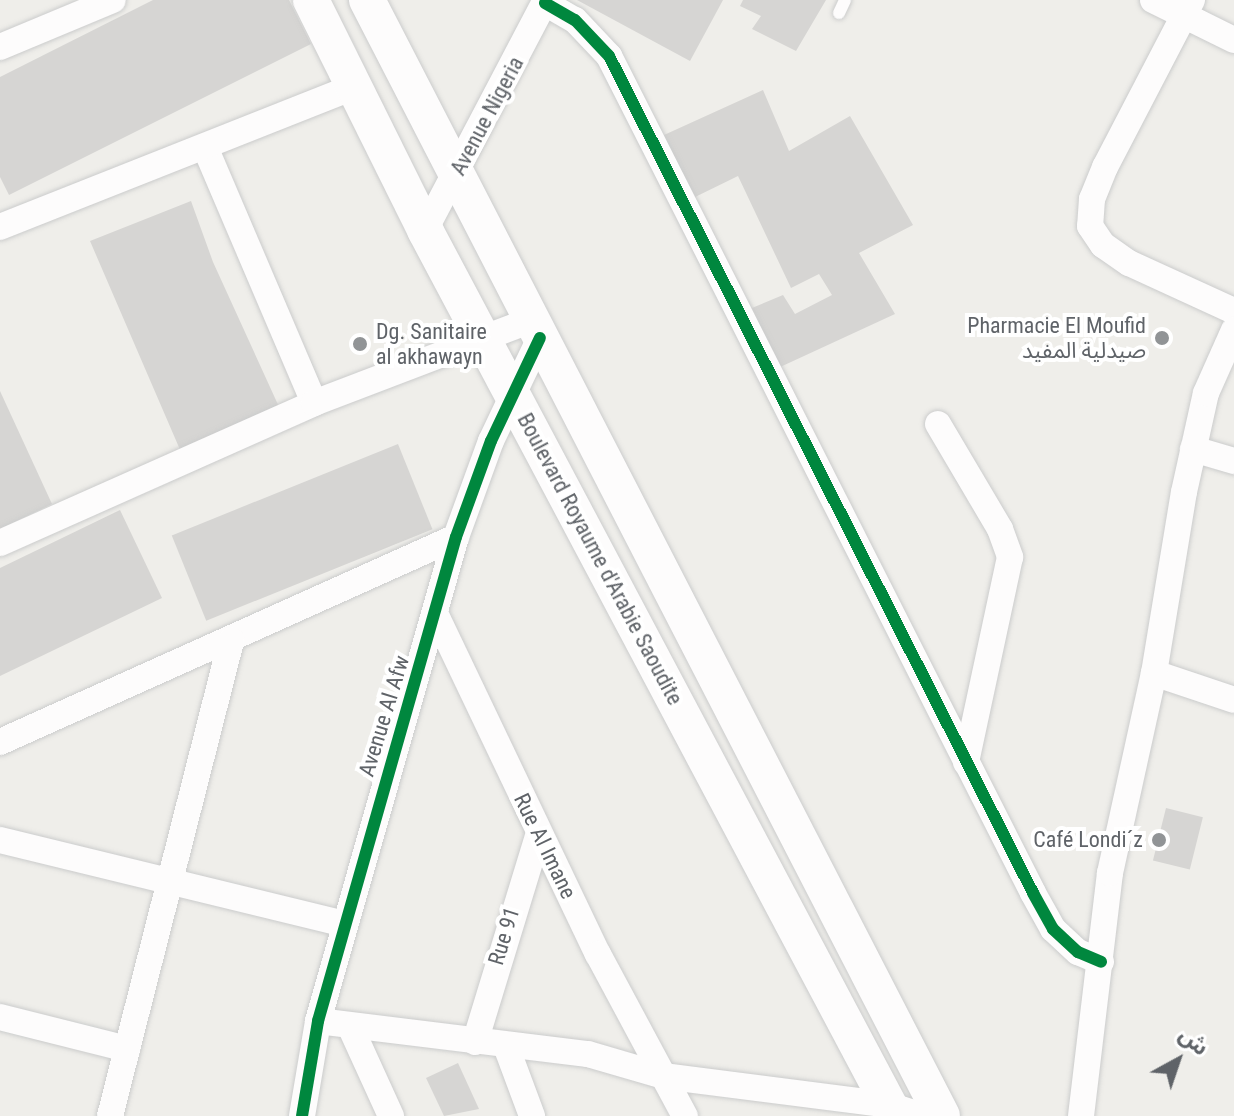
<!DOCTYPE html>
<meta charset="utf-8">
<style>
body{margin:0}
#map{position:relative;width:1234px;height:1116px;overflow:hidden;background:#efeeea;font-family:"Roboto Condensed","Noto Sans Arabic",sans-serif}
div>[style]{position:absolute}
.building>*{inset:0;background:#d6d5d3;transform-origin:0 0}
.roads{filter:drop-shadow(0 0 2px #cbcccc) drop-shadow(0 0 2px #cbcccc)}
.lane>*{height:12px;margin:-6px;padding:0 6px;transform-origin:6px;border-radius:6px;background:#fdfcfc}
.street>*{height:26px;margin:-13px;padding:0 13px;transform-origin:13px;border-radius:13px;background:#fdfcfc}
.secondary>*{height:36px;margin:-18px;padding:0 18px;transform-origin:18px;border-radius:18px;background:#fdfcfc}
.cycleway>*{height:12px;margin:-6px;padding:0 6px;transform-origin:6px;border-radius:6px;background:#00873e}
.dots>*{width:22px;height:22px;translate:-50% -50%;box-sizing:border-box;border:4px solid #fff;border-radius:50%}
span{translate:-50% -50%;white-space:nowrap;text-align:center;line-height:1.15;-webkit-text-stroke:8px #fff;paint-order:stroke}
.street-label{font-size:22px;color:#5f6368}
.poi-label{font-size:22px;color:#5f6368}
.right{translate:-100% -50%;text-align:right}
.left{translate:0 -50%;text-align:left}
.north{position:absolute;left:1138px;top:1020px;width:80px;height:80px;-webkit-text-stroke:6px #fff;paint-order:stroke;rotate:40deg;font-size:22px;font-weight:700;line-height:32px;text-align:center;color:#5f6368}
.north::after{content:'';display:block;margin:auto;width:28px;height:36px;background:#5f6368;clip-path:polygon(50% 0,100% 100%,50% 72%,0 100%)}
</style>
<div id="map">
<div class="building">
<i style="clip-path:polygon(153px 0,289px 0,311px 44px,9px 195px,0 177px,0 77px)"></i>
<i style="clip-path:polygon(577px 0,723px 0,690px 61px)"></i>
<i style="clip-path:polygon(743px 0,826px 0,796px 51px,752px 29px,761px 16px,740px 6px)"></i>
<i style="clip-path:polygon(763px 90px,789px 151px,850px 116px,913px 225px,859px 253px,895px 314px,778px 368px,752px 308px,783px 295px,795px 314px,832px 295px,819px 274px,791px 288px,738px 176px,691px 199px,664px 135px)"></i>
<i style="clip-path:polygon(191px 201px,213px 262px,280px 409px,181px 452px,90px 241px)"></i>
<i style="clip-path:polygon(0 391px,52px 504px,0 529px)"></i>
<i style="left:398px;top:444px;width:92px;height:244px;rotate:68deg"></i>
<i style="clip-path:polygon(120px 510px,162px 598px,0 676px,0 568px)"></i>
<i style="left:1166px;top:808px;width:38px;height:54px;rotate:14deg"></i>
<i style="clip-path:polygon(458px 1063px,479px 1109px,444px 1116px,426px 1078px)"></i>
</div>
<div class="roads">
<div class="lane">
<i style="left:839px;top:13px;width:14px;rotate:-65deg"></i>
</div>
<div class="street">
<i style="left:1153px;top:0;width:90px;rotate:26.3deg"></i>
<i style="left:1192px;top:0;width:188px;rotate:117.5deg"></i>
<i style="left:1105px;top:167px;width:35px;rotate:112deg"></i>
<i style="left:1092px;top:199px;width:27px;rotate:94deg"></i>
<i style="left:1090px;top:226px;width:23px;rotate:56deg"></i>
<i style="left:1103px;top:245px;width:32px;rotate:35deg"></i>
<i style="left:1129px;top:263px;width:115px;rotate:24.6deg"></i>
<i style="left:545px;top:3px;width:34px;rotate:30deg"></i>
<i style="left:575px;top:20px;width:50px;rotate:46.6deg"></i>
<i style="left:609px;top:56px;width:938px;rotate:63.13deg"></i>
<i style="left:1033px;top:893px;width:41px;rotate:60.9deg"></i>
<i style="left:1053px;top:929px;width:34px;rotate:43deg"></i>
<i style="left:1078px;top:952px;width:25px;rotate:23deg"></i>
<i style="left:0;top:47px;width:122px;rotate:-22.6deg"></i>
<i style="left:205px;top:147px;width:278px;rotate:66.9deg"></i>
<i style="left:0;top:227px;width:381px;rotate:-21.6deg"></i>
<i style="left:425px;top:230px;width:260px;rotate:-62.3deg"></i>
<i style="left:938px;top:424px;width:122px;rotate:59.4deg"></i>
<i style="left:1000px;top:529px;width:30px;rotate:70deg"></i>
<i style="left:1010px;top:557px;width:210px;rotate:102.1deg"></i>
<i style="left:1193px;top:449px;width:43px;rotate:16.3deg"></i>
<i style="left:0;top:543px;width:344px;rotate:-24deg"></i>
<i style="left:314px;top:403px;width:232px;rotate:-20.9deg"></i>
<i style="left:435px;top:613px;width:378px;rotate:64.5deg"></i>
<i style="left:598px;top:954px;width:184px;rotate:61.8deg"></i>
<i style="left:1154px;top:673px;width:84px;rotate:18.6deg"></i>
<i style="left:0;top:742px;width:500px;rotate:-24.2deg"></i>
<i style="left:0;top:840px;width:354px;rotate:13.7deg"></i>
<i style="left:0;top:1017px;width:131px;rotate:14.1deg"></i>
<i style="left:318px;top:1021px;width:272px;rotate:7deg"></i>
<i style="left:588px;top:1054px;width:78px;rotate:16.3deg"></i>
<i style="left:663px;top:1076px;width:228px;rotate:7.3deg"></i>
<i style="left:889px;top:1105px;width:36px;rotate:18deg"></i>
<i style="left:350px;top:1026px;width:99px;rotate:65.5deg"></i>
<i style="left:475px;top:1042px;width:219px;rotate:-73deg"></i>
<i style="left:506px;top:1046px;width:75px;rotate:69.6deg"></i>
<i style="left:110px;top:1116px;width:491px;rotate:-75.7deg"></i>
<i style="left:302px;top:1116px;width:96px;rotate:-80.4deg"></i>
<i style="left:318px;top:1021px;width:503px;rotate:-74.09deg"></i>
<i style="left:456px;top:537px;width:102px;rotate:-70deg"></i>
<i style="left:491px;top:441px;width:114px;rotate:-64.6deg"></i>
<i style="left:1081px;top:1116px;width:245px;rotate:-83.2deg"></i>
<i style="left:1110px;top:873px;width:205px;rotate:-77.6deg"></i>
<i style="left:1154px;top:673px;width:183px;rotate:-80.6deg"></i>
<i style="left:1184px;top:492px;width:101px;rotate:-77.5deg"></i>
<i style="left:1206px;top:393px;width:69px;rotate:-66deg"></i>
</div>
<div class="secondary">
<i style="left:311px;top:0;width:257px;rotate:63.6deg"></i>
<i style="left:425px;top:230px;width:1003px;rotate:62.06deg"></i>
<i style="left:367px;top:0;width:1255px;rotate:62.74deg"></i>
</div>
</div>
<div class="cycleway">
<i style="left:545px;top:3px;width:34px;rotate:30deg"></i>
<i style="left:575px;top:20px;width:50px;rotate:46.6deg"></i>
<i style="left:609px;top:56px;width:938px;rotate:63.13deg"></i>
<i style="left:1033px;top:893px;width:41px;rotate:60.9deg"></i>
<i style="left:1053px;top:929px;width:34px;rotate:43deg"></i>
<i style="left:1078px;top:952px;width:25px;rotate:23deg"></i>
<i style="left:302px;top:1116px;width:96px;rotate:-80.4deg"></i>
<i style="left:318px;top:1021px;width:503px;rotate:-74.09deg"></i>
<i style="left:456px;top:537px;width:102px;rotate:-70deg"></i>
<i style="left:491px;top:441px;width:114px;rotate:-64.6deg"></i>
</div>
<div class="dots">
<i style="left:1162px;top:338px;background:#919496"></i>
<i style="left:360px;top:344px;background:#919496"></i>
<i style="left:1159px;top:840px;background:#919496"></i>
</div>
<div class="street-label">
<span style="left:487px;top:116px;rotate:-62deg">Avenue Nigeria</span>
<span style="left:600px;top:559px;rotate:62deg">Boulevard Royaume d'Arabie Saoudite</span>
<span style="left:384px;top:716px;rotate:-73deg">Avenue Al Afw</span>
<span style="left:545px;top:846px;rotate:64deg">Rue Al Imane</span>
<span style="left:504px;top:936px;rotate:-73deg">Rue 91</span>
</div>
<div class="poi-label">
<span class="right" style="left:1146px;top:338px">Pharmacie El Moufid<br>صيدلية المفيد</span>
<span class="left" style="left:376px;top:344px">Dg. Sanitaire<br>al akhawayn</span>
<span class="right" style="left:1143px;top:840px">Café Londi´z</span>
</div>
<div class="north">ش</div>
</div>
